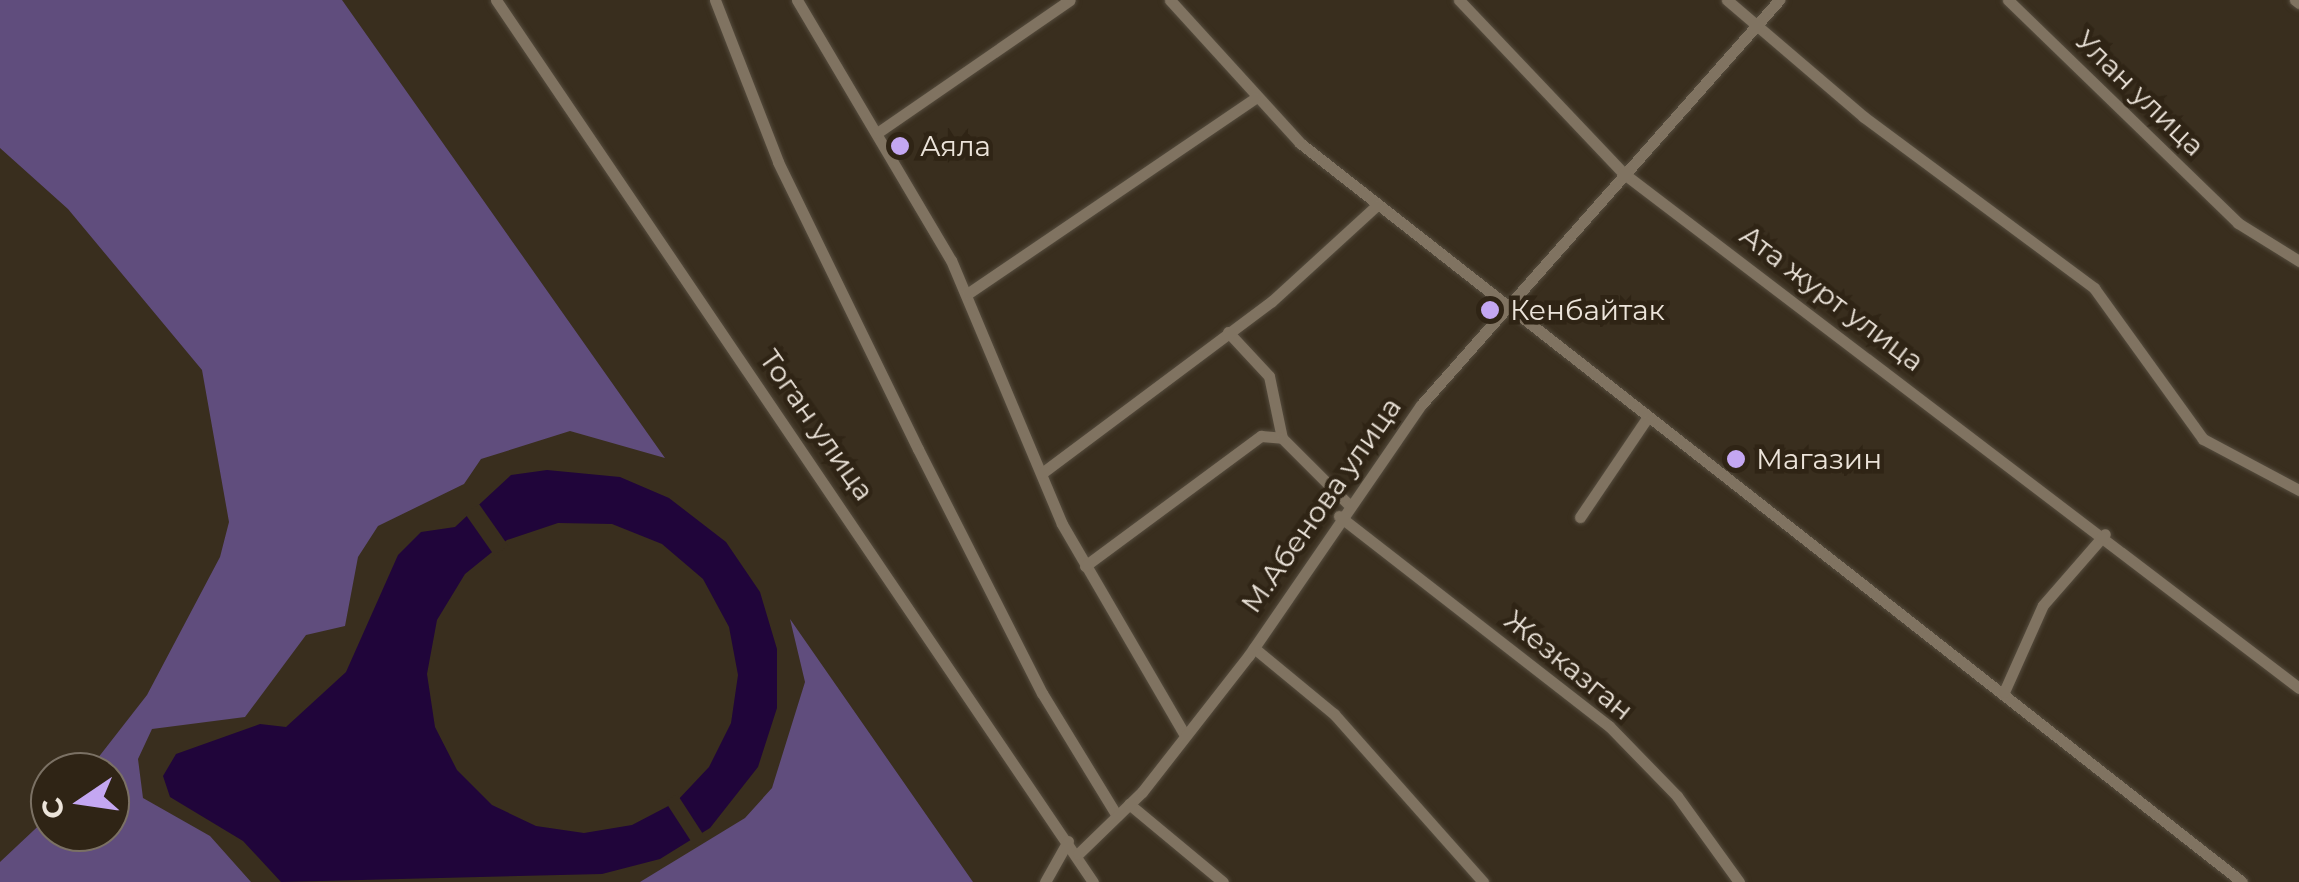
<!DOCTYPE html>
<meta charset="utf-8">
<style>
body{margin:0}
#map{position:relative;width:2299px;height:882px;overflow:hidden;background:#392e1e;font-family:Montserrat,sans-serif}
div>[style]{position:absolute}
.green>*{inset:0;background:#604d7d}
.water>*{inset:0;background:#20053a}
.pier>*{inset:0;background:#392e1e;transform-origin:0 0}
.roads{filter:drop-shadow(0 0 2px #554c3e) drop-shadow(0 0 2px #554c3e)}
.minor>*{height:11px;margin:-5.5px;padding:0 5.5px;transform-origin:5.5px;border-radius:5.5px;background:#807361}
.dots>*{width:28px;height:28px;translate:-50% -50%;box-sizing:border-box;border:5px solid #2f2415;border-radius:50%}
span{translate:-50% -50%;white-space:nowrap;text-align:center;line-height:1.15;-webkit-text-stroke:9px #2f2415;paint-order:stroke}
.street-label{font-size:28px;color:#ece4da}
.poi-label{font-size:28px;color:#ece4da}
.left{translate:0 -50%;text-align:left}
.north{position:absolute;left:30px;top:752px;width:100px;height:100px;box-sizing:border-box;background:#2f2415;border:2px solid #7b7164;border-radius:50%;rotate:257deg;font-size:28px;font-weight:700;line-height:40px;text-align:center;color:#ece4da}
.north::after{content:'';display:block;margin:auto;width:35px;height:45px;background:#c4a7f2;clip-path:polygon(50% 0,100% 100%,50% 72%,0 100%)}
</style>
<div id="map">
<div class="green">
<i style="clip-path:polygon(0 0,342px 0,665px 458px,570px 431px,481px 459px,464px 484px,378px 526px,358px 557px,345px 626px,306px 635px,245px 717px,152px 729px,138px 759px,143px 798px,210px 836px,251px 882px,0 882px,0 862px,50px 815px,50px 832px,110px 832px,110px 772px,87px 772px,147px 695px,220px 557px,229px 522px,202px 370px,68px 209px,0 148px)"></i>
<i style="clip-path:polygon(790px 619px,973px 882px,640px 882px,745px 818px,772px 788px,805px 682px)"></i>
</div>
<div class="water">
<i style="clip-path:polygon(evenodd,547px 470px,620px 477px,669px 498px,726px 542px,760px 592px,777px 649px,777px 708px,758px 767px,710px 828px,660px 859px,602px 874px,281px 882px,243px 841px,170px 797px,163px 776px,176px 754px,260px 724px,286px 727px,346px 672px,398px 555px,421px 532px,455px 527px,511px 475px,547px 470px,558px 523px,612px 524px,662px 544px,703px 579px,729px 627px,738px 675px,731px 723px,709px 767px,676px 802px,632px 825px,584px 833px,536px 826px,492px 805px,457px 770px,435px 727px,427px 674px,437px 620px,465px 574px,507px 540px,558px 523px)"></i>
</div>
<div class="pier">
<i style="left:479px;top:504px;width:51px;height:17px;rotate:55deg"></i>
<i style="left:677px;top:794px;width:53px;height:14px;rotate:57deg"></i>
</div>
<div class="roads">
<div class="minor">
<i style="left:496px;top:0;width:1065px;rotate:55.91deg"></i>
<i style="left:715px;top:0;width:174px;rotate:68.7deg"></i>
<i style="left:778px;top:162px;width:319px;rotate:64deg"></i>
<i style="left:918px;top:449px;width:274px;rotate:63.1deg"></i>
<i style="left:1042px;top:693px;width:144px;rotate:58.6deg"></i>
<i style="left:797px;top:0;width:302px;rotate:59.4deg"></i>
<i style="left:951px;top:260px;width:286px;rotate:67.2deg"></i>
<i style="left:1062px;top:524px;width:244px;rotate:59.8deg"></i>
<i style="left:1170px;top:0;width:193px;rotate:47.7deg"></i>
<i style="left:1300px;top:143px;width:1197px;rotate:38.11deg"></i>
<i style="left:1459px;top:0;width:238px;rotate:46.5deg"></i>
<i style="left:1623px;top:173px;width:850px;rotate:37.3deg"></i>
<i style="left:1727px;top:0;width:180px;rotate:40.5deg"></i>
<i style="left:1864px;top:117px;width:287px;rotate:36.6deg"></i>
<i style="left:2094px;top:288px;width:186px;rotate:54.2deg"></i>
<i style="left:2203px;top:439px;width:109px;rotate:28deg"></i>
<i style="left:2008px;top:0;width:320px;rotate:44.1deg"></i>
<i style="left:2238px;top:223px;width:72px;rotate:31.9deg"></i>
<i style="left:2295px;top:0;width:5px;rotate:37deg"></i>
<i style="left:877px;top:133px;width:234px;rotate:-34.6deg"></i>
<i style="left:967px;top:294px;width:348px;rotate:-34.2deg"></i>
<i style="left:1228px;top:332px;width:60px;rotate:47deg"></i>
<i style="left:1269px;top:376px;width:63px;rotate:78.2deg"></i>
<i style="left:1042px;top:473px;width:287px;rotate:-36.8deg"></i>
<i style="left:1272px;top:301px;width:142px;rotate:-42.4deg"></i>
<i style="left:1339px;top:516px;width:342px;rotate:37.9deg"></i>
<i style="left:1609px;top:726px;width:98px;rotate:45.8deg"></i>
<i style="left:1677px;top:796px;width:106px;rotate:54.2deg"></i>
<i style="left:1580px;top:517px;width:116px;rotate:-55.9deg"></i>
<i style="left:1085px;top:566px;width:219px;rotate:-36.5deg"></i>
<i style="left:1261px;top:436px;width:21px;rotate:5deg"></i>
<i style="left:1282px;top:438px;width:92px;rotate:45deg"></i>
<i style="left:1254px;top:648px;width:104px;rotate:39.5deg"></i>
<i style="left:1334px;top:714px;width:225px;rotate:48.4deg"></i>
<i style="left:2004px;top:692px;width:95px;rotate:-65.9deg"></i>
<i style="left:2043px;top:605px;width:94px;rotate:-48.9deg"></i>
<i style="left:1129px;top:804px;width:122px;rotate:39.7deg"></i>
<i style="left:1078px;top:854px;width:89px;rotate:-44.1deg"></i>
<i style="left:1142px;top:792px;width:174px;rotate:-52deg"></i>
<i style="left:1249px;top:655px;width:303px;rotate:-55.5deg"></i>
<i style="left:1421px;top:405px;width:541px;rotate:-48.52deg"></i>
<i style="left:1045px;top:882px;width:47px;rotate:-60.7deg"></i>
</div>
</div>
<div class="dots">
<i style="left:900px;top:146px;background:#c4a7f2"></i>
<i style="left:1490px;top:310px;background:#c4a7f2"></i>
<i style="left:1736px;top:459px;background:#c4a7f2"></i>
</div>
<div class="street-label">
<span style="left:2140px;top:93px;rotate:44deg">Улан улица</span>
<span style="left:1832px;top:298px;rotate:37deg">Ата журт улица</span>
<span style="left:817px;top:425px;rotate:55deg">Тоган улица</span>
<span style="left:1321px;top:505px;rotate:-55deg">М.Абенова улица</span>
<span style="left:1569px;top:665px;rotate:39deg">Жезказган</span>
</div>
<div class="poi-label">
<span class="left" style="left:920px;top:146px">Аяла</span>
<span class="left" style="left:1510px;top:310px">Кенбайтак</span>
<span class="left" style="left:1756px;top:459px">Магазин</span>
</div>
<div class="north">С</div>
</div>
